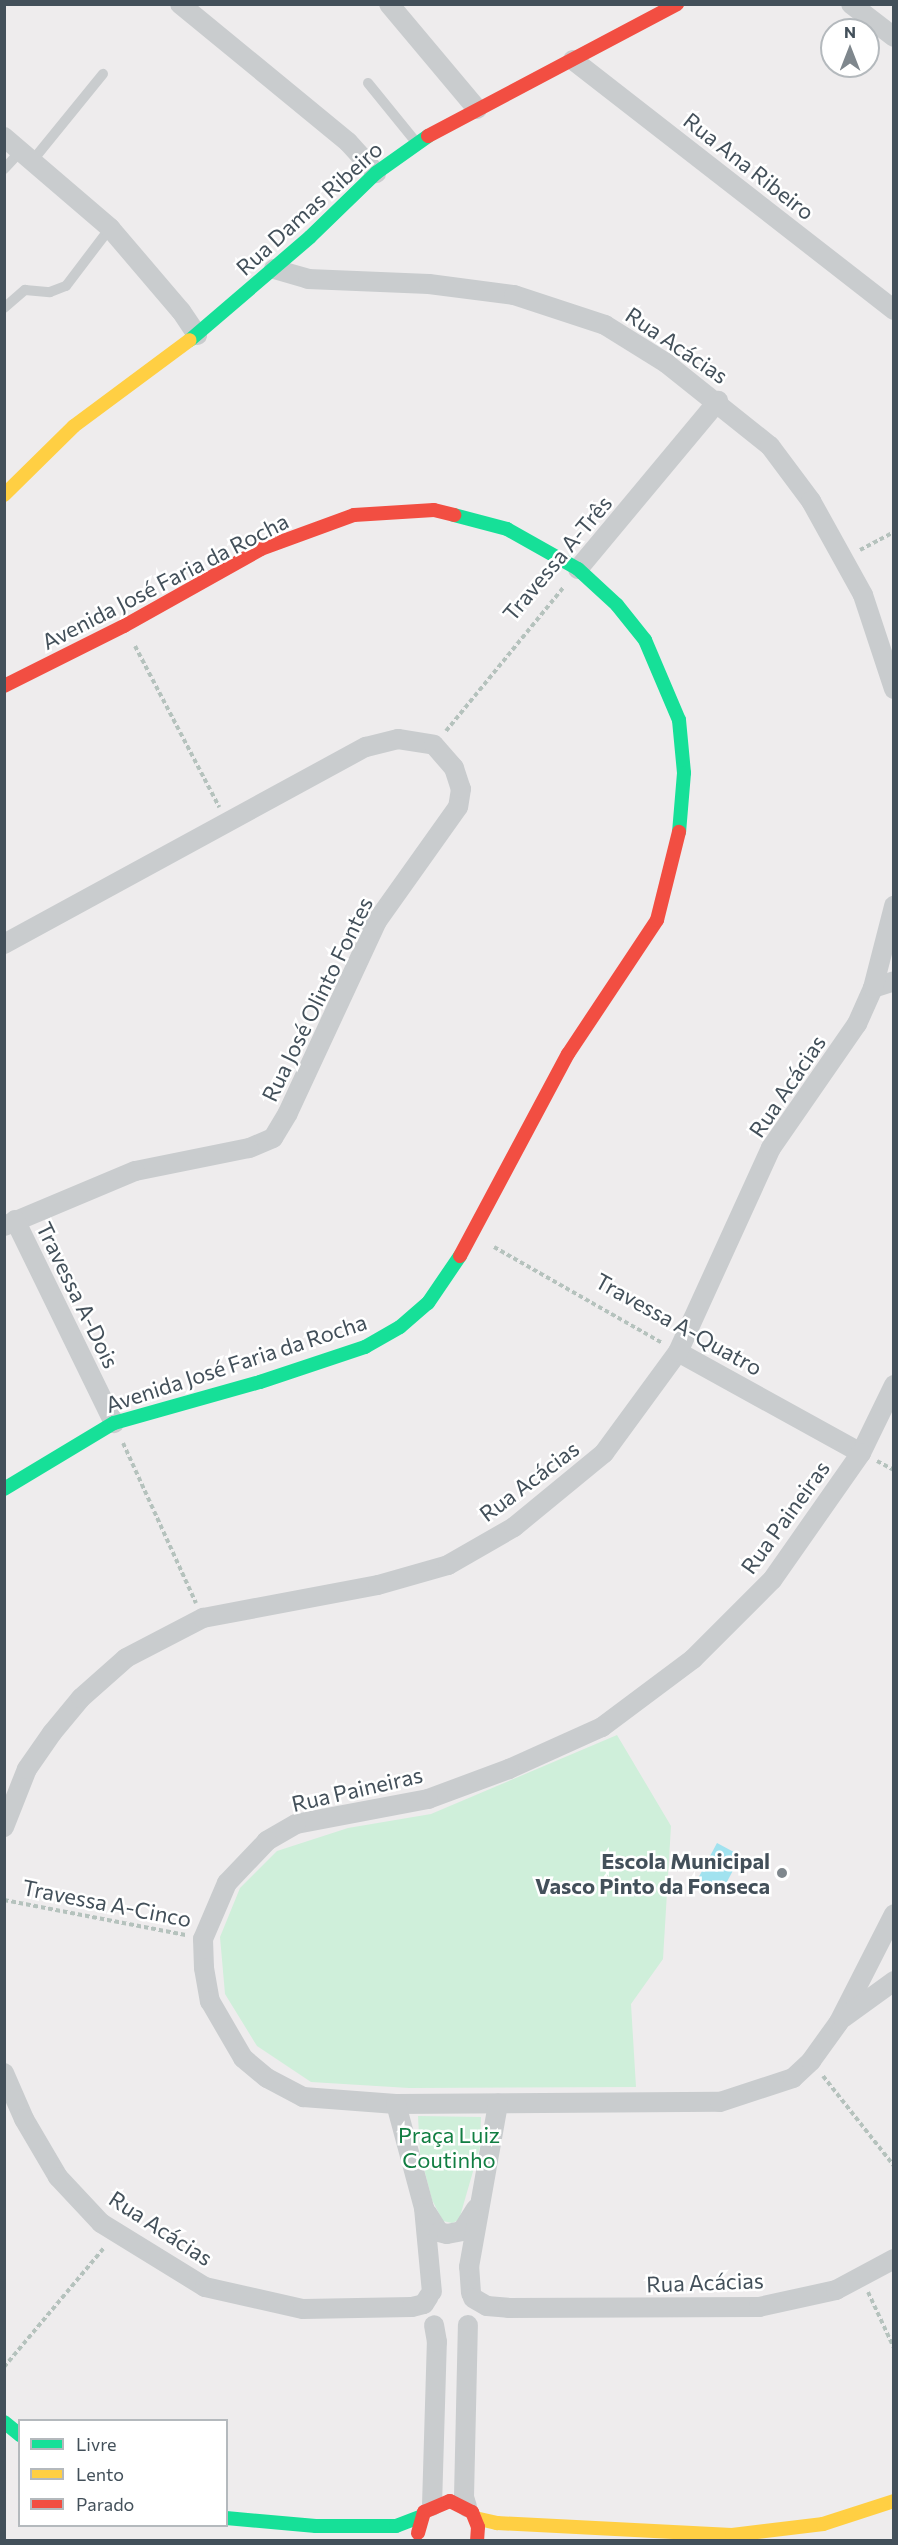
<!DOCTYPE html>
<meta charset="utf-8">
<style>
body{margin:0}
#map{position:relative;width:898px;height:2545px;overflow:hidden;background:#eeeced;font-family:Commissioner,sans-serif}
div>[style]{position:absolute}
.green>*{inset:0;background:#cfefda}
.water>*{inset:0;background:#a1e2ef;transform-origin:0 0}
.path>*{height:4px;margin-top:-2px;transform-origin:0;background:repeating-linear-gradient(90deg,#b5c2bd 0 4.5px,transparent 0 7.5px)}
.lane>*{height:10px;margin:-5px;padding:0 5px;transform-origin:5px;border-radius:5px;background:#c9ccce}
.street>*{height:20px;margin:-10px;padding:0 10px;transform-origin:10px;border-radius:10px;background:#c9ccce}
.fast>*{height:14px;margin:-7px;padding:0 7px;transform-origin:7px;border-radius:7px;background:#16e098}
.slow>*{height:14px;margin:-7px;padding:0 7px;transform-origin:7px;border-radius:7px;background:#ffcf43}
.jam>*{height:14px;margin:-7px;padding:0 7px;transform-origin:7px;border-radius:7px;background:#f24e42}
.dots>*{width:16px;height:16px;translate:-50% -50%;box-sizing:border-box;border:3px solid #fff;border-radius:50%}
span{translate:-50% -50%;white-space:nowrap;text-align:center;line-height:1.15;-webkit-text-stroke:5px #fff;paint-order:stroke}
.street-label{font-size:22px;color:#43505a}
.poi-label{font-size:22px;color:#43505a;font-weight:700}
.right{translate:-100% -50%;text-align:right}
.park-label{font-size:22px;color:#117e42}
.frame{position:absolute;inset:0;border:6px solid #43505a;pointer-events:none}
.legend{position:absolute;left:18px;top:2419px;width:210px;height:108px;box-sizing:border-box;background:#fff;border:2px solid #b4b9bd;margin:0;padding:8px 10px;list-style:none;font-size:18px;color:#43505a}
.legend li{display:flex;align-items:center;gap:12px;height:30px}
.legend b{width:30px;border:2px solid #b4b9bd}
.north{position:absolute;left:820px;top:18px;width:60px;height:60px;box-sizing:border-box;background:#fff;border:2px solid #b4b9bd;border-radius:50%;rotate:0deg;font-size:16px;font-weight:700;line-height:24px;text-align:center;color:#43505a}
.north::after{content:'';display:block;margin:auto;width:21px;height:27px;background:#7f878d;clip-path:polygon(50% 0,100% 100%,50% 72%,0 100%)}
</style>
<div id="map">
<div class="green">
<i style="clip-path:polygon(617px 1735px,671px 1826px,663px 1959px,631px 2004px,636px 2087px,409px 2088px,311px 2082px,257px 2046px,225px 1994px,220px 1937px,240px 1888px,277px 1851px,348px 1828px,431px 1814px)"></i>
<i style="clip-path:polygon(418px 2116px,481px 2117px,480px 2147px,459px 2220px,452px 2223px,443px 2221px,432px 2200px,420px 2153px)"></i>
</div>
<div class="water">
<i style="left:717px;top:1843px;width:27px;height:44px;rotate:28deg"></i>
</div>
<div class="path">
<i style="left:860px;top:550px;width:38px;rotate:-28deg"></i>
<i style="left:135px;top:646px;width:182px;rotate:62.4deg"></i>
<i style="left:446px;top:731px;width:185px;rotate:-50.7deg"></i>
<i style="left:494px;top:1247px;width:193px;rotate:29.7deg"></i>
<i style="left:123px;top:1443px;width:176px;rotate:65.5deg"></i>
<i style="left:877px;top:1461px;width:19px;rotate:28deg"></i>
<i style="left:4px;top:1900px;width:185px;rotate:10.9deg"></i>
<i style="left:823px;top:2076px;width:115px;rotate:51.7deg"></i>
<i style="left:868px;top:2292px;width:62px;rotate:65.1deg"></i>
<i style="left:4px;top:2367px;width:155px;rotate:-50deg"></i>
</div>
<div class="lane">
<i style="left:368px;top:83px;width:76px;rotate:50.9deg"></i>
<i style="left:33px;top:160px;width:111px;rotate:-50.9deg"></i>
<i style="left:4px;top:169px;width:25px;rotate:-47deg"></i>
<i style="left:4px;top:308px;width:28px;rotate:-41deg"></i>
<i style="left:25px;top:290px;width:25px;rotate:5deg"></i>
<i style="left:50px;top:292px;width:17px;rotate:-21deg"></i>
<i style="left:66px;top:286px;width:73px;rotate:-52.8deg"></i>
</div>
<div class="street">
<i style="left:180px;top:4px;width:217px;rotate:39.4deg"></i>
<i style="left:348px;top:142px;width:42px;rotate:47.9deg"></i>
<i style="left:389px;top:4px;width:137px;rotate:50deg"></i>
<i style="left:851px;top:4px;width:54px;rotate:37.5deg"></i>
<i style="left:573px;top:60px;width:407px;rotate:37.9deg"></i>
<i style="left:4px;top:137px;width:140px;rotate:40.6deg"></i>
<i style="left:110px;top:228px;width:109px;rotate:49.5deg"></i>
<i style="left:181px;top:311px;width:29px;rotate:56deg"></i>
<i style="left:274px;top:269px;width:35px;rotate:16deg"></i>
<i style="left:308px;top:279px;width:121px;rotate:2.4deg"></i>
<i style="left:429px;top:284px;width:86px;rotate:7.4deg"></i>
<i style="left:514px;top:295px;width:96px;rotate:18.2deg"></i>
<i style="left:605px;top:325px;width:72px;rotate:31.9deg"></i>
<i style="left:666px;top:363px;width:133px;rotate:38.6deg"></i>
<i style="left:770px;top:446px;width:69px;rotate:53.3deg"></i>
<i style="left:811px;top:501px;width:107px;rotate:61deg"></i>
<i style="left:863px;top:595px;width:99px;rotate:71.7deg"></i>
<i style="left:578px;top:569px;width:219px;rotate:-50.2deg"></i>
<i style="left:4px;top:944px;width:412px;rotate:-28.6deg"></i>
<i style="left:366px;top:747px;width:33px;rotate:-14deg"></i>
<i style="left:398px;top:739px;width:36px;rotate:9deg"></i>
<i style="left:434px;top:745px;width:30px;rotate:49deg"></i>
<i style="left:454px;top:768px;width:22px;rotate:72deg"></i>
<i style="left:461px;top:789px;width:18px;rotate:99deg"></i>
<i style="left:458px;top:807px;width:140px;rotate:125.4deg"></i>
<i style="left:377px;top:921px;width:212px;rotate:114.9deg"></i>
<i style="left:288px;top:1113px;width:29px;rotate:121deg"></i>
<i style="left:273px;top:1138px;width:26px;rotate:157deg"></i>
<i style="left:249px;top:1148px;width:116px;rotate:168.6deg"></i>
<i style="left:135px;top:1171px;width:142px;rotate:157.2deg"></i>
<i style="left:873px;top:988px;width:22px;rotate:-18deg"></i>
<i style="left:15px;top:1220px;width:226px;rotate:64deg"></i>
<i style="left:678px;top:1352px;width:209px;rotate:28.9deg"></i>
<i style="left:894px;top:1385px;width:76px;rotate:115.9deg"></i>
<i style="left:861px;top:1453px;width:155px;rotate:125deg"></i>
<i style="left:772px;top:1580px;width:112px;rotate:135deg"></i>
<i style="left:693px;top:1659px;width:114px;rotate:143.2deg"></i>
<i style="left:602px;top:1727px;width:102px;rotate:155.7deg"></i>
<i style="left:509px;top:1769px;width:86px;rotate:159.7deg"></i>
<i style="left:428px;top:1799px;width:134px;rotate:169.3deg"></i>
<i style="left:296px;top:1824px;width:34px;rotate:150deg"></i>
<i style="left:267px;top:1841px;width:58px;rotate:133.6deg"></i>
<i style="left:227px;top:1883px;width:61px;rotate:113.2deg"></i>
<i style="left:203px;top:1939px;width:29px;rotate:88deg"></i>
<i style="left:204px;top:1968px;width:34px;rotate:80deg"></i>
<i style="left:210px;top:2001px;width:66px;rotate:59.9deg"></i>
<i style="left:243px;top:2058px;width:31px;rotate:40deg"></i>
<i style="left:267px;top:2078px;width:41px;rotate:27.8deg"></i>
<i style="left:303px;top:2097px;width:93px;rotate:4.3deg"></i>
<i style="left:396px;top:2104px;width:324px;rotate:-0.4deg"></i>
<i style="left:720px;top:2102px;width:77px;rotate:-18.2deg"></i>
<i style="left:793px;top:2078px;width:25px;rotate:-43deg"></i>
<i style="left:811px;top:2061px;width:48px;rotate:-54.3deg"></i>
<i style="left:839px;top:2022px;width:121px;rotate:-63deg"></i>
<i style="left:4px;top:1827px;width:62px;rotate:-68.4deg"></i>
<i style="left:27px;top:1769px;width:44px;rotate:-55.2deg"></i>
<i style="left:52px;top:1733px;width:45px;rotate:-50.4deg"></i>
<i style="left:81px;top:1698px;width:60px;rotate:-41.6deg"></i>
<i style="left:126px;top:1658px;width:87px;rotate:-27.5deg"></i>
<i style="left:203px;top:1618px;width:178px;rotate:-10.7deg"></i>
<i style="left:378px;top:1585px;width:73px;rotate:-15.9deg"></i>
<i style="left:448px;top:1565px;width:76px;rotate:-29.9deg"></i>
<i style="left:514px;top:1527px;width:117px;rotate:-39.4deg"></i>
<i style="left:604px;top:1453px;width:125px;rotate:-53.8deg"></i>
<i style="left:678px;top:1352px;width:224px;rotate:-65.5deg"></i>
<i style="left:771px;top:1148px;width:151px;rotate:-55.3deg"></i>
<i style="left:857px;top:1024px;width:39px;rotate:-66deg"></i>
<i style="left:873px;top:988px;width:85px;rotate:-75.6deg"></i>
<i style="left:843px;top:2018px;width:63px;rotate:-36deg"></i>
<i style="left:4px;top:2073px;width:50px;rotate:66.5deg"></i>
<i style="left:24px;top:2119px;width:67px;rotate:59.6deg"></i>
<i style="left:58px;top:2177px;width:63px;rotate:46.9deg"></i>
<i style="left:101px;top:2223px;width:122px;rotate:31.6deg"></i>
<i style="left:205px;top:2287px;width:100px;rotate:12.7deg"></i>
<i style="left:303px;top:2309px;width:109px;rotate:-1.1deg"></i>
<i style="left:412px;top:2307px;width:12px;rotate:-14deg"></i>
<i style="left:424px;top:2304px;width:9px;rotate:-58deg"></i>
<i style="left:396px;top:2104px;width:108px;rotate:74.9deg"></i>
<i style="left:424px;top:2208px;width:84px;rotate:84.6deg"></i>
<i style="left:427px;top:2213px;width:22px;rotate:58deg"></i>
<i style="left:439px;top:2232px;width:8px;rotate:14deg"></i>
<i style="left:447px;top:2234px;width:15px;rotate:-11deg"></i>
<i style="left:462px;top:2231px;width:26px;rotate:-58deg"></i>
<i style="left:471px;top:2293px;width:26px;rotate:-94deg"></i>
<i style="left:469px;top:2267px;width:166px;rotate:-79.9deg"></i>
<i style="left:473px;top:2298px;width:16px;rotate:30deg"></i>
<i style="left:487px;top:2306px;width:21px;rotate:5deg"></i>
<i style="left:508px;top:2308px;width:251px;rotate:-0.2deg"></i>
<i style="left:759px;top:2307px;width:79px;rotate:-12.4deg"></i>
<i style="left:836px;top:2290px;width:66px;rotate:-28.1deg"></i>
<i style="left:432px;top:2506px;width:164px;rotate:-88.3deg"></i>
<i style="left:437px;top:2342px;width:17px;rotate:-100deg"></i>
<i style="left:467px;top:2507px;width:10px;rotate:-107deg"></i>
<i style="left:464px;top:2497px;width:172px;rotate:-88.7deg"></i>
</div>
<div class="fast">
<i style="left:190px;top:340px;width:158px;rotate:-40.6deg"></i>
<i style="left:310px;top:237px;width:92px;rotate:-44.1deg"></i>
<i style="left:376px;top:173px;width:64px;rotate:-35.4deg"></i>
<i style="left:454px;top:515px;width:55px;rotate:14.8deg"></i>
<i style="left:507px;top:529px;width:81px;rotate:29.4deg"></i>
<i style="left:578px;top:569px;width:53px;rotate:42.7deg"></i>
<i style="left:617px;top:605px;width:45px;rotate:51.3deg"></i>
<i style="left:645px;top:640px;width:87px;rotate:67deg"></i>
<i style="left:679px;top:720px;width:53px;rotate:84.6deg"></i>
<i style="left:684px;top:773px;width:59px;rotate:94.8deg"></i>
<i style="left:4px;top:1489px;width:128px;rotate:-31deg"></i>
<i style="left:114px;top:1423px;width:152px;rotate:-15.7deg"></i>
<i style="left:260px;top:1382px;width:111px;rotate:-18.4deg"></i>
<i style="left:365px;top:1347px;width:40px;rotate:-29.7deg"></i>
<i style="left:400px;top:1327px;width:37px;rotate:-41deg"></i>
<i style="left:428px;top:1303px;width:57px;rotate:-55.8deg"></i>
<i style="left:4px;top:2422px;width:21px;rotate:39deg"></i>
<i style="left:226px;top:2518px;width:90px;rotate:5.1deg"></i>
<i style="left:316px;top:2526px;width:80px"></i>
<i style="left:396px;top:2526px;width:28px;rotate:-21deg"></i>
</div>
<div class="slow">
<i style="left:4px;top:495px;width:98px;rotate:-44.6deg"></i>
<i style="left:74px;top:426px;width:144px;rotate:-36.6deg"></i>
<i style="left:475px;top:2518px;width:23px;rotate:13deg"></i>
<i style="left:497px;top:2523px;width:235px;rotate:2.9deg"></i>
<i style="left:732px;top:2535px;width:92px;rotate:-6.9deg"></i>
<i style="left:823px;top:2524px;width:75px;rotate:-17.9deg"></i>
</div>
<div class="jam">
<i style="left:428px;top:136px;width:282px;rotate:-27.9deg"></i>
<i style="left:4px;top:686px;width:134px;rotate:-26.6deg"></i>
<i style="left:124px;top:626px;width:157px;rotate:-29.3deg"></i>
<i style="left:261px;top:549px;width:99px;rotate:-20.1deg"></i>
<i style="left:354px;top:515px;width:80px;rotate:-3.6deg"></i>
<i style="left:434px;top:510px;width:21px;rotate:14deg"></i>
<i style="left:460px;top:1256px;width:229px;rotate:-61.9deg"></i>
<i style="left:568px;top:1054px;width:161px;rotate:-56.4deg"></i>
<i style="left:657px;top:920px;width:91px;rotate:-76deg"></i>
<i style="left:418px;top:2533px;width:22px;rotate:-74deg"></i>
<i style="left:424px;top:2512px;width:28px;rotate:-23deg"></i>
<i style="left:450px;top:2501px;width:25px;rotate:27deg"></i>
<i style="left:472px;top:2512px;width:16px;rotate:68deg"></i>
<i style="left:478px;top:2527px;width:13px;rotate:94deg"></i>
</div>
<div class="dots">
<i style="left:782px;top:1873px;background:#7f878d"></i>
</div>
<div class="street-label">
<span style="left:749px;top:166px;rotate:38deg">Rua Ana Ribeiro</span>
<span style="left:309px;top:208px;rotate:-42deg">Rua Damas Ribeiro</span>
<span style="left:677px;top:345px;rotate:34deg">Rua Acácias</span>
<span style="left:557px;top:558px;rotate:-50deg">Travessa A-Três</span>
<span style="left:165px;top:581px;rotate:-27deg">Avenida José Faria da Rocha</span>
<span style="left:317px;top:999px;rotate:-64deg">Rua José Olinto Fontes</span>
<span style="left:787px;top:1086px;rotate:-56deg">Rua Acácias</span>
<span style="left:78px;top:1295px;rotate:64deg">Travessa A-Dois</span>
<span style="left:679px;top:1324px;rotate:29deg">Travessa A-Quatro</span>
<span style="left:236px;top:1363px;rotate:-18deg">Avenida José Faria da Rocha</span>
<span style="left:529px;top:1481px;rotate:-37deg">Rua Acácias</span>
<span style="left:785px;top:1517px;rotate:-54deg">Rua Paineiras</span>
<span style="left:357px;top:1789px;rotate:-13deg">Rua Paineiras</span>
<span style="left:107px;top:1903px;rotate:11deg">Travessa A-Cinco</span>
<span style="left:161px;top:2228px;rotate:33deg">Rua Acácias</span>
<span style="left:705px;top:2282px;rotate:-2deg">Rua Acácias</span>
</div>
<div class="poi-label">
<span class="right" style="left:770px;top:1873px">Escola Municipal<br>Vasco Pinto da Fonseca</span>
</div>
<div class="park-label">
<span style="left:449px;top:2147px">Praça Luiz<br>Coutinho</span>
</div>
<div class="frame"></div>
<ul class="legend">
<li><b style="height:8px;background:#16e098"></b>Livre</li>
<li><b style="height:8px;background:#ffcf43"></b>Lento</li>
<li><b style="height:8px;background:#f24e42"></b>Parado</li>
</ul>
<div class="north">N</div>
</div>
